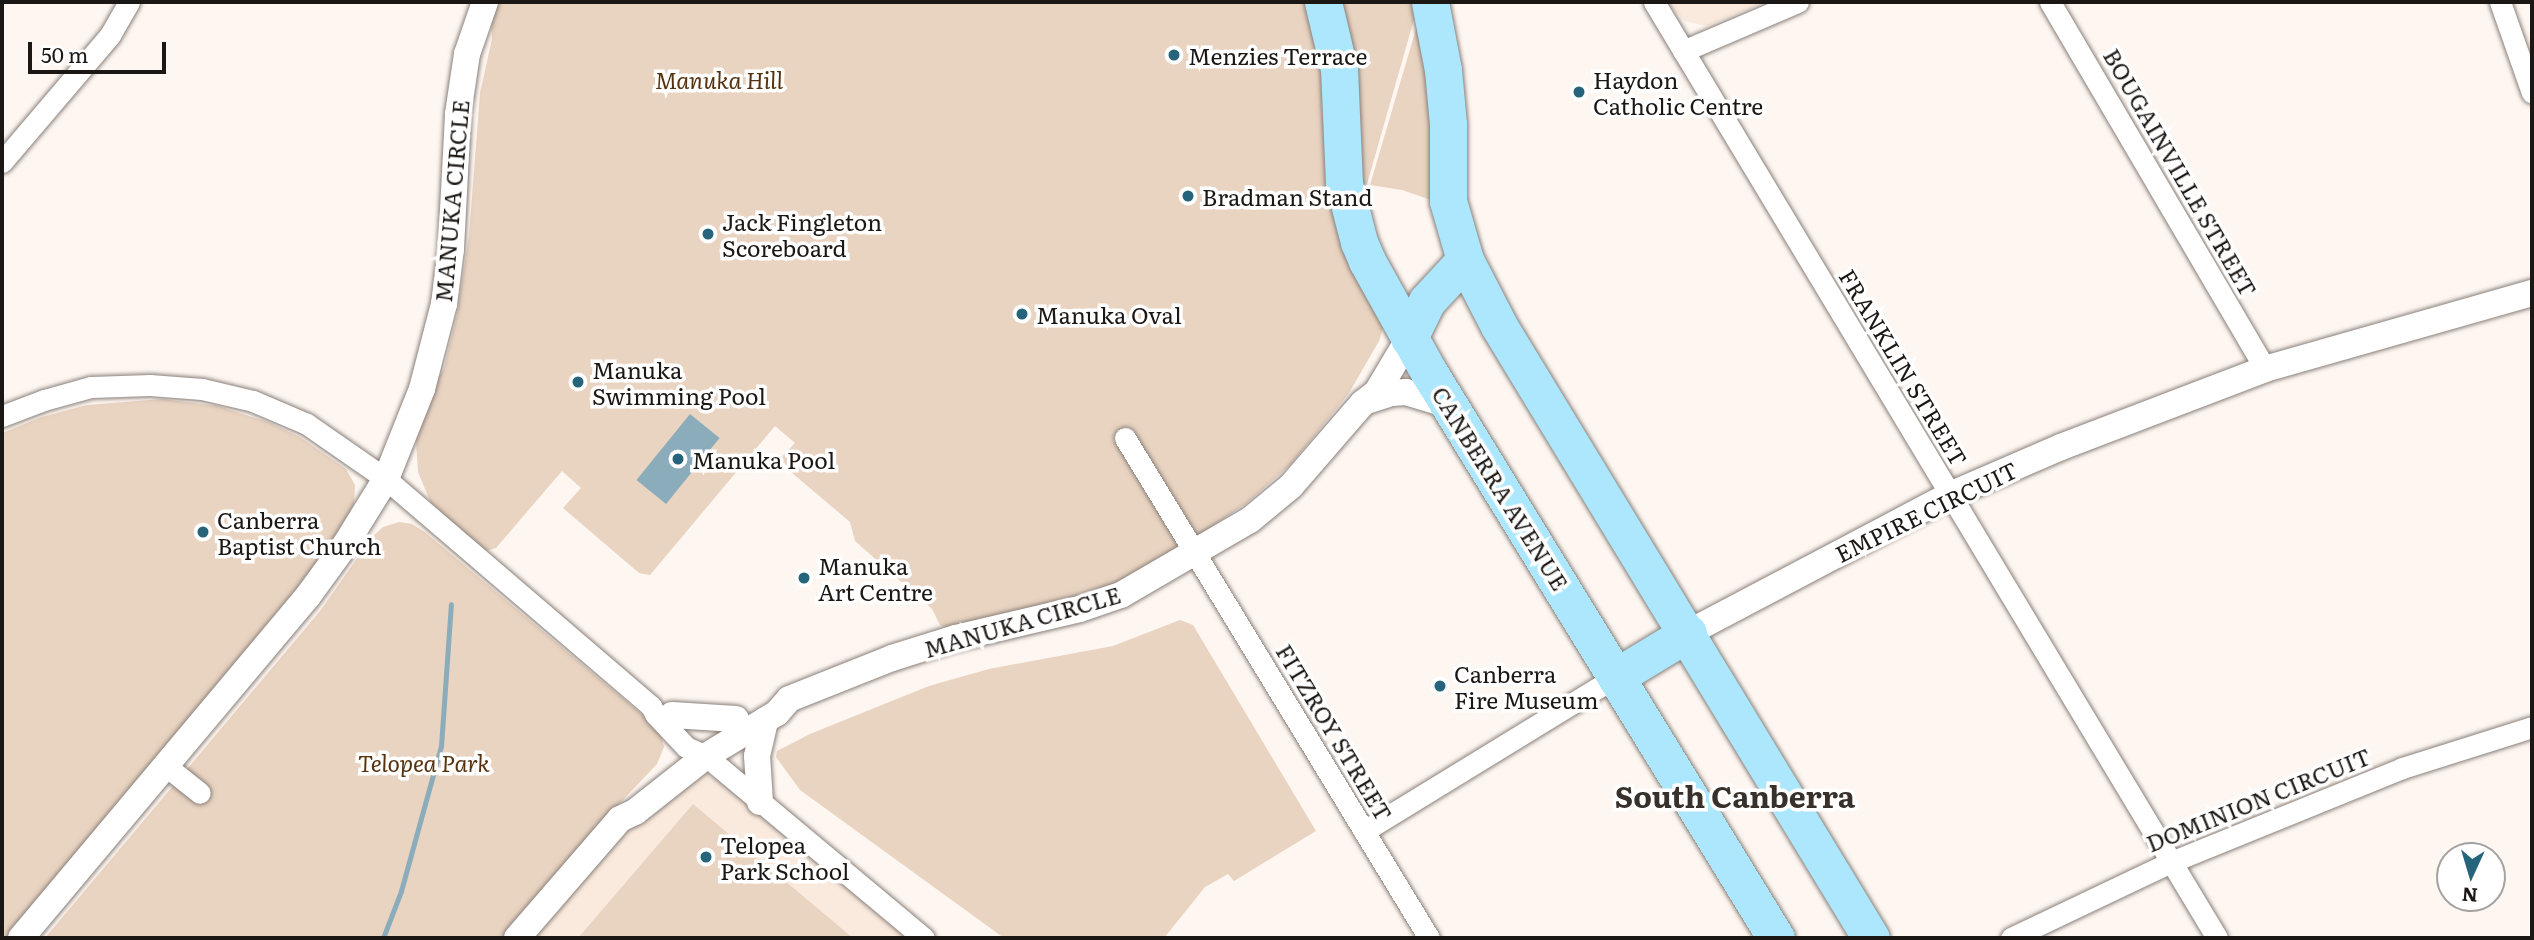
<!DOCTYPE html>
<style>
body{margin:0}
#map{position:relative;width:2534px;height:940px;overflow:hidden;background:#fef6f1;font-family:Literata,serif}
div>[style]{position:absolute}
.built>*{inset:0;background:#faeade}
.green>*{inset:0;background:#e9d3c1}
.water>*{inset:0;background:#8bacba;transform-origin:0 0}
.stream>*{height:5px;margin:-2.5px;padding:0 2.5px;transform-origin:2.5px;border-radius:2.5px;background:#8bacba}
.roads{filter:drop-shadow(0 0 2px #89807a) drop-shadow(0 0 2px #89807a)}
.minor>*{height:21px;margin:-10.5px;padding:0 10.5px;transform-origin:10.5px;border-radius:10.5px;background:#fff}
.tertiary>*{height:26px;margin:-13px;padding:0 13px;transform-origin:13px;border-radius:13px;background:#fff}
.trunk>*{height:37px;margin:-18.5px;padding:0 18.5px;transform-origin:18.5px;border-radius:18.5px;background:#ace7fe}
.dots>*{width:19px;height:19px;translate:-50% -50%;box-sizing:border-box;border:4px solid #fff;border-radius:50%}
span{translate:-50% -50%;white-space:nowrap;text-align:center;line-height:1.15;-webkit-text-stroke:7px #fff;paint-order:stroke}
.poi-label{font-size:23px;color:#1b1715}
.left{translate:0 -50%;text-align:left}
.park-label{font-size:23px;color:#57320f;font-style:italic}
.street-label{font-size:23px;color:#1b1715}
.district-label{font-size:30px;color:#37302b;font-weight:700}
.frame{position:absolute;inset:0;border:4px solid #1b1715;pointer-events:none}
.north{position:absolute;left:2436px;top:842px;width:70px;height:70px;box-sizing:border-box;background:#fff;border:2px solid #a4a2a1;border-radius:50%;rotate:184deg;font-size:19px;font-weight:700;line-height:28px;text-align:center;color:#1b1715}
.north::after{content:'';display:block;margin:auto;width:24px;height:32px;background:#25647a;clip-path:polygon(50% 0,100% 100%,50% 72%,0 100%)}
.scale{position:absolute;left:28px;top:42px;width:138px;height:32px;box-sizing:border-box;border:4px solid #1b1715;border-top:0;padding-left:9px;font-size:21px;line-height:24px;white-space:nowrap;color:#1b1715;-webkit-text-stroke:5px #fff;paint-order:stroke}
</style>
<div id="map">
<div class="built">
<i style="clip-path:polygon(1666px 2px,1766px 2px,1707px 26px,1685px 21px)"></i>
<i style="clip-path:polygon(700px 773px,719px 780px,906px 938px,534px 938px,603px 855px,646px 810px)"></i>
</div>
<div class="green">
<i style="clip-path:polygon(500px 2px,1306px 2px,1384px 325px,1379px 341px,1349px 393px,1291px 464px,1249px 501px,1154px 567px,1097px 592px,948px 628px,940px 625px,932px 609px,855px 541px,850px 522px,778px 461px,795px 443px,775px 426px,650px 575px,639px 573px,563px 508px,581px 488px,562px 471px,496px 548px,486px 551px,445px 517px,430px 501px,418px 472px,416px 442px,427px 396px,444px 368px,457px 315px,469px 236px,480px 93px,492px 39px,491px 19px)"></i>
<i style="clip-path:polygon(1332px 2px,1419px 2px,1367px 184px,1358px 183px)"></i>
<i style="clip-path:polygon(1425px 23px,1434px 201px,1402px 190px,1370px 185px,1416px 29px)"></i>
<i style="clip-path:polygon(162px 399px,218px 406px,268px 422px,300px 437px,346px 469px,355px 485px,354px 505px,329px 549px,7px 938px,2px 938px,2px 433px,42px 417px,87px 405px)"></i>
<i style="clip-path:polygon(399px 522px,412px 524px,426px 533px,653px 724px,661px 734px,664px 747px,657px 764px,620px 803px,506px 938px,45px 938px,320px 611px,373px 536px,383px 527px)"></i>
<i style="clip-path:polygon(1180px 620px,1193px 625px,1316px 831px,1234px 881px,1228px 874px,1205px 887px,1164px 938px,1004px 938px,800px 790px,776px 757px,777px 751px,810px 734px,929px 686px,989px 669px,1113px 646px)"></i>
<i style="clip-path:polygon(693px 804px,853px 938px,578px 938px)"></i>
</div>
<div class="water">
<i style="left:690px;top:414px;width:38px;height:85px;rotate:39deg"></i>
</div>
<div class="stream">
<i style="left:383px;top:938px;width:50px;rotate:-69deg"></i>
<i style="left:401px;top:891px;width:150px;rotate:-74.6deg"></i>
<i style="left:441px;top:746px;width:142px;rotate:-86deg"></i>
</div>
<div class="roads">
<div class="minor">
<i style="left:1654px;top:2px;width:1092px;rotate:58.97deg"></i>
<i style="left:2050px;top:2px;width:425px;rotate:59.6deg"></i>
<i style="left:2500px;top:2px;width:96px;rotate:70.6deg"></i>
<i style="left:1683px;top:51px;width:125px;rotate:-23.1deg"></i>
<i style="left:2px;top:162px;width:167px;rotate:-49.6deg"></i>
<i style="left:110px;top:35px;width:38px;rotate:-60deg"></i>
<i style="left:2px;top:416px;width:45px;rotate:-20.9deg"></i>
<i style="left:44px;top:400px;width:49px;rotate:-15.5deg"></i>
<i style="left:91px;top:387px;width:59px;rotate:-1.9deg"></i>
<i style="left:150px;top:385px;width:52px;rotate:4.4deg"></i>
<i style="left:202px;top:389px;width:52px;rotate:13.2deg"></i>
<i style="left:253px;top:401px;width:59px;rotate:23.1deg"></i>
<i style="left:307px;top:424px;width:96px;rotate:34.8deg"></i>
<i style="left:386px;top:479px;width:349px;rotate:40.6deg"></i>
<i style="left:651px;top:706px;width:9px;rotate:63deg"></i>
<i style="left:655px;top:714px;width:45px;rotate:46.8deg"></i>
<i style="left:686px;top:747px;width:22px;rotate:24deg"></i>
<i style="left:706px;top:756px;width:284px;rotate:39.9deg"></i>
<i style="left:1125px;top:438px;width:585px;rotate:58.7deg"></i>
<i style="left:166px;top:766px;width:43px;rotate:38.5deg"></i>
<i style="left:1364px;top:831px;width:297px;rotate:-31.5deg"></i>
<i style="left:2011px;top:938px;width:177px;rotate:-25.4deg"></i>
<i style="left:2171px;top:862px;width:249px;rotate:-22.1deg"></i>
<i style="left:2402px;top:768px;width:136px;rotate:-17.5deg"></i>
</div>
<div class="tertiary">
<i style="left:1367px;top:401px;width:26px;rotate:-18deg"></i>
<i style="left:1392px;top:393px;width:14px;rotate:-4deg"></i>
<i style="left:1406px;top:392px;width:45px;rotate:16.8deg"></i>
<i style="left:1688px;top:633px;width:296px;rotate:-27.8deg"></i>
<i style="left:1950px;top:495px;width:121px;rotate:-23.4deg"></i>
<i style="left:2061px;top:447px;width:218px;rotate:-20.9deg"></i>
<i style="left:2265px;top:369px;width:278px;rotate:-15.9deg"></i>
<i style="left:672px;top:715px;width:64px;rotate:3.6deg"></i>
<i style="left:760px;top:802px;width:46px;rotate:-93.7deg"></i>
<i style="left:757px;top:756px;width:37px;rotate:-77deg"></i>
<i style="left:21px;top:938px;width:446px;rotate:-50deg"></i>
<i style="left:308px;top:596px;width:63px;rotate:-54deg"></i>
<i style="left:345px;top:545px;width:78px;rotate:-58.2deg"></i>
<i style="left:386px;top:479px;width:97px;rotate:-68.2deg"></i>
<i style="left:422px;top:389px;width:88px;rotate:-75.5deg"></i>
<i style="left:444px;top:304px;width:55px;rotate:-82.7deg"></i>
<i style="left:451px;top:249px;width:135px;rotate:-87deg"></i>
<i style="left:458px;top:114px;width:61px;rotate:-81.5deg"></i>
<i style="left:467px;top:54px;width:55px;rotate:-70.9deg"></i>
<i style="left:517px;top:938px;width:157px;rotate:-49.1deg"></i>
<i style="left:620px;top:819px;width:17px;rotate:-25deg"></i>
<i style="left:635px;top:812px;width:90px;rotate:-38.3deg"></i>
<i style="left:706px;top:756px;width:83px;rotate:-31.2deg"></i>
<i style="left:777px;top:713px;width:18px;rotate:-49deg"></i>
<i style="left:789px;top:699px;width:111px;rotate:-21.7deg"></i>
<i style="left:892px;top:658px;width:67px;rotate:-17.4deg"></i>
<i style="left:956px;top:638px;width:127px;rotate:-13.2deg"></i>
<i style="left:1080px;top:609px;width:43px;rotate:-18.9deg"></i>
<i style="left:1121px;top:595px;width:149px;rotate:-30.2deg"></i>
<i style="left:1250px;top:520px;width:53px;rotate:-39.7deg"></i>
<i style="left:1291px;top:486px;width:110px;rotate:-49.1deg"></i>
<i style="left:1363px;top:403px;width:18px;rotate:-38deg"></i>
<i style="left:1377px;top:392px;width:63px;rotate:-59.3deg"></i>
</div>
<div class="trunk">
<i style="left:1323px;top:2px;width:69px;rotate:76.6deg"></i>
<i style="left:1339px;top:69px;width:115px;rotate:87.5deg"></i>
<i style="left:1344px;top:184px;width:60px;rotate:75.5deg"></i>
<i style="left:1359px;top:242px;width:21px;rotate:67deg"></i>
<i style="left:1367px;top:261px;width:129px;rotate:60.9deg"></i>
<i style="left:1430px;top:374px;width:662px;rotate:58.47deg"></i>
<i style="left:1430px;top:2px;width:69px;rotate:79.2deg"></i>
<i style="left:1443px;top:70px;width:54px;rotate:84.7deg"></i>
<i style="left:1448px;top:124px;width:77px;rotate:90deg"></i>
<i style="left:1448px;top:201px;width:61px;rotate:73.9deg"></i>
<i style="left:1465px;top:260px;width:74px;rotate:62.7deg"></i>
<i style="left:1499px;top:326px;width:716px;rotate:58.71deg"></i>
<i style="left:1409px;top:338px;width:41px;rotate:-64.1deg"></i>
<i style="left:1427px;top:301px;width:56px;rotate:-47.2deg"></i>
<i style="left:1617px;top:676px;width:83px;rotate:-31.2deg"></i>
</div>
</div>
<div class="dots">
<i style="left:1174px;top:55px;background:#25647a"></i>
<i style="left:1579px;top:92px;background:#25647a"></i>
<i style="left:1188px;top:196px;background:#25647a"></i>
<i style="left:708px;top:234px;background:#25647a"></i>
<i style="left:1022px;top:314px;background:#25647a"></i>
<i style="left:578px;top:382px;background:#25647a"></i>
<i style="left:678px;top:459px;background:#25647a"></i>
<i style="left:203px;top:532px;background:#25647a"></i>
<i style="left:804px;top:578px;background:#25647a"></i>
<i style="left:1440px;top:686px;background:#25647a"></i>
<i style="left:706px;top:857px;background:#25647a"></i>
</div>
<div class="poi-label">
<span class="left" style="left:1188px;top:55px">Menzies Terrace</span>
<span class="left" style="left:1593px;top:92px">Haydon<br>Catholic Centre</span>
<span class="left" style="left:1202px;top:196px">Bradman Stand</span>
<span class="left" style="left:722px;top:234px">Jack Fingleton<br>Scoreboard</span>
<span class="left" style="left:1036px;top:314px">Manuka Oval</span>
<span class="left" style="left:592px;top:382px">Manuka<br>Swimming Pool</span>
<span class="left" style="left:692px;top:459px">Manuka Pool</span>
<span class="left" style="left:217px;top:532px">Canberra<br>Baptist Church</span>
<span class="left" style="left:818px;top:578px">Manuka<br>Art Centre</span>
<span class="left" style="left:1454px;top:686px">Canberra<br>Fire Museum</span>
<span class="left" style="left:720px;top:857px">Telopea<br>Park School</span>
</div>
<div class="park-label">
<span style="left:719px;top:79px">Manuka Hill</span>
<span style="left:424px;top:762px">Telopea Park</span>
</div>
<div class="street-label">
<span style="left:2181px;top:172px;rotate:60deg">BOUGAINVILLE STREET</span>
<span style="left:451px;top:201px;rotate:-85deg">MANUKA CIRCLE</span>
<span style="left:1904px;top:367px;rotate:59deg">FRANKLIN STREET</span>
<span style="left:1501px;top:488px;rotate:58deg">CANBERRA AVENUE</span>
<span style="left:1926px;top:511px;rotate:-26deg">EMPIRE CIRCUIT</span>
<span style="left:1022px;top:621px;rotate:-16deg">MANUKA CIRCLE</span>
<span style="left:1335px;top:732px;rotate:59deg">FITZROY STREET</span>
<span style="left:2258px;top:799px;rotate:-22deg">DOMINION CIRCUIT</span>
</div>
<div class="district-label">
<span style="left:1735px;top:795px">South Canberra</span>
</div>
<div class="frame"></div>
<div class="north">N</div>
<div class="scale">50 m</div>
</div>
